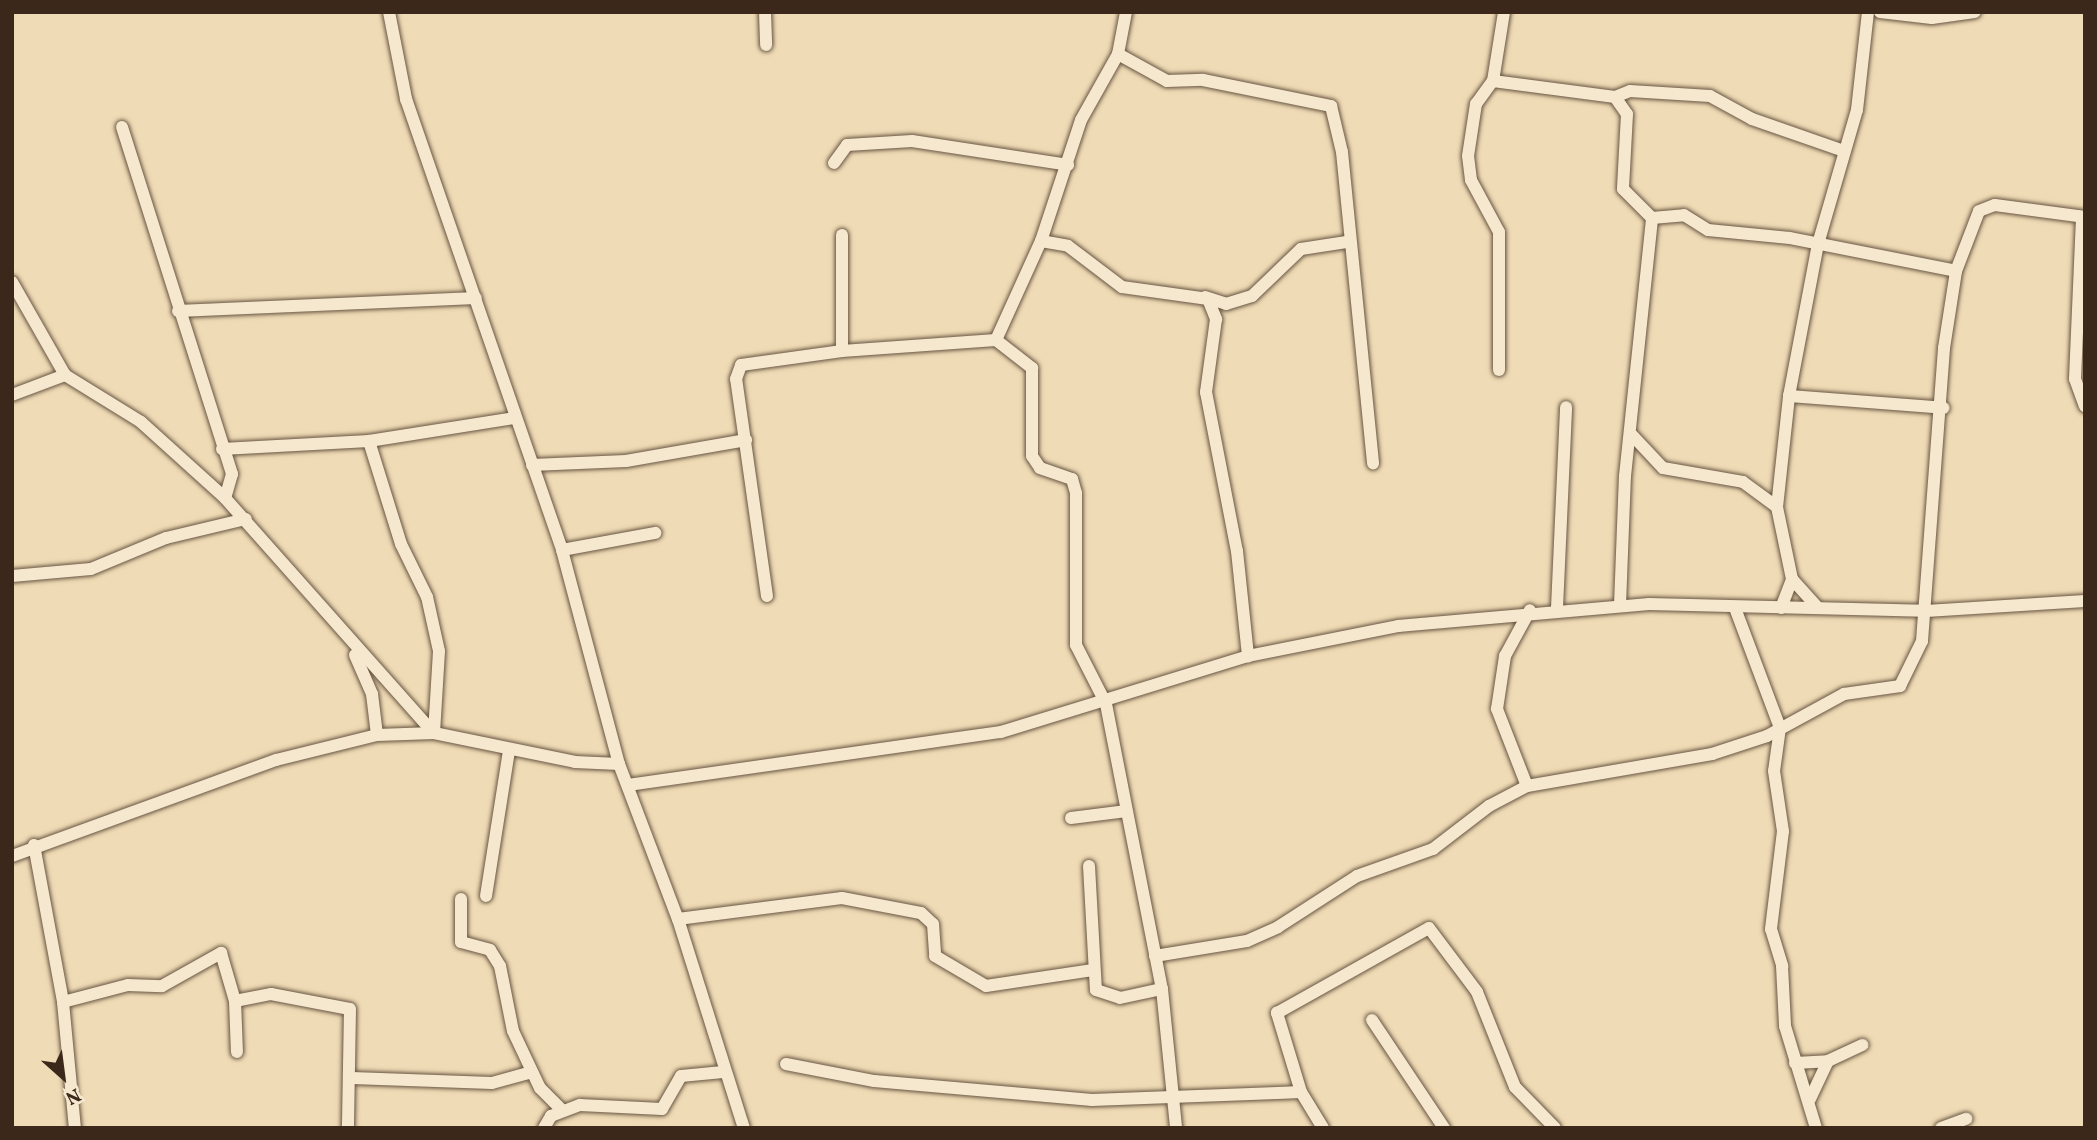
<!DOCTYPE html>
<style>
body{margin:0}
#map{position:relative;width:2097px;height:1140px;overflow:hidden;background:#efdbb5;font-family:Vollkorn,serif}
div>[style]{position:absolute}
.roads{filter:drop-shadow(0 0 2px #685542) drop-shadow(0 0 2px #685542)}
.minor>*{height:12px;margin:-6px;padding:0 6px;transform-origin:6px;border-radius:6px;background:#f5e8cf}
span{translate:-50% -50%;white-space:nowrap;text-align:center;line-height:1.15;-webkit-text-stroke:6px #f5e8cf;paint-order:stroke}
.frame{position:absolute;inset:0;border:14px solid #3b281b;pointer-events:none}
.north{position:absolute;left:28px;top:1042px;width:70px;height:70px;-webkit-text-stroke:5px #f5e8cf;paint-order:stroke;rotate:152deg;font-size:19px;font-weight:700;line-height:28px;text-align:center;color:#3b281b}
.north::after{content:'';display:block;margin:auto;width:24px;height:32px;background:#3b281b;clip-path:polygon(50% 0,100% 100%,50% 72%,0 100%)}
</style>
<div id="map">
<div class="roads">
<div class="minor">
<i style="left:389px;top:12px;width:89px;rotate:78.9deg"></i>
<i style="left:406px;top:99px;width:477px;rotate:70.9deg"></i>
<i style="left:562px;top:550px;width:221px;rotate:75.1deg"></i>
<i style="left:619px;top:764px;width:166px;rotate:69.2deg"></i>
<i style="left:678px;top:919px;width:219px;rotate:72.5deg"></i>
<i style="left:765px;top:12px;width:33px;rotate:88deg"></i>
<i style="left:1880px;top:12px;width:52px;rotate:6.6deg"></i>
<i style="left:1932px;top:18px;width:43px;rotate:-7.9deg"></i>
<i style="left:1118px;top:54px;width:56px;rotate:28.9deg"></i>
<i style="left:1167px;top:81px;width:36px;rotate:-2deg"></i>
<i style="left:1203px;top:80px;width:131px;rotate:11.5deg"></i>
<i style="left:1331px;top:106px;width:47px;rotate:76.6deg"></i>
<i style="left:1342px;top:152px;width:313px;rotate:84.3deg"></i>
<i style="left:1493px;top:81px;width:123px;rotate:7.5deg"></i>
<i style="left:1615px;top:97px;width:16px;rotate:-22deg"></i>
<i style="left:1630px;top:91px;width:80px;rotate:3.6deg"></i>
<i style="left:1710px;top:96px;width:48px;rotate:28.7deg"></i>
<i style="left:1752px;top:119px;width:97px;rotate:19.2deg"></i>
<i style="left:1615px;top:97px;width:21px;rotate:55deg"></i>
<i style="left:1627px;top:114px;width:75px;rotate:93.1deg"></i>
<i style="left:1623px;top:189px;width:41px;rotate:45deg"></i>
<i style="left:122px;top:127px;width:364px;rotate:72.4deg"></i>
<i style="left:232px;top:474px;width:25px;rotate:106deg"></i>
<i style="left:834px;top:163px;width:22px;rotate:-54deg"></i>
<i style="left:847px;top:145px;width:65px;rotate:-3.5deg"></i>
<i style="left:912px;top:141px;width:158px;rotate:8.7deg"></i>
<i style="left:1652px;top:218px;width:32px;rotate:-5deg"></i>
<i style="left:1684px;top:215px;width:28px;rotate:32deg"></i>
<i style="left:1708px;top:230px;width:82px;rotate:5.6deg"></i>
<i style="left:1790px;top:238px;width:169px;rotate:11.2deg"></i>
<i style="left:2082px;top:218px;width:161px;rotate:92.5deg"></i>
<i style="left:2075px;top:379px;width:29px;rotate:70deg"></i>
<i style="left:842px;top:235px;width:116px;rotate:90deg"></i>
<i style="left:1041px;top:241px;width:27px;rotate:10deg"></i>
<i style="left:1068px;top:246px;width:68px;rotate:37.2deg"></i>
<i style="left:1122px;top:287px;width:87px;rotate:7.9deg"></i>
<i style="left:1208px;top:299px;width:22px;rotate:68deg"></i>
<i style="left:1216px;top:319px;width:74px;rotate:97.8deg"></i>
<i style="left:1206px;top:392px;width:162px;rotate:79deg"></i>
<i style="left:1237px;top:551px;width:106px;rotate:84deg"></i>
<i style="left:12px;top:282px;width:107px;rotate:60.3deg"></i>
<i style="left:65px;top:375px;width:89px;rotate:31.7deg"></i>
<i style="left:141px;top:422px;width:113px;rotate:42.1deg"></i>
<i style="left:225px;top:498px;width:314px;rotate:48.4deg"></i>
<i style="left:434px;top:733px;width:144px;rotate:11.6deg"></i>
<i style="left:575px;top:762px;width:44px;rotate:2.6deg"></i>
<i style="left:1205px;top:297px;width:22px;rotate:18deg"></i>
<i style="left:1226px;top:304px;width:27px;rotate:-17deg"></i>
<i style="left:1252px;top:296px;width:68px;rotate:-43.8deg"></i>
<i style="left:1301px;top:249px;width:46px;rotate:-8.8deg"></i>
<i style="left:178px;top:311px;width:298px;rotate:-2.5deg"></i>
<i style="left:996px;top:340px;width:46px;rotate:37.9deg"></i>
<i style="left:1032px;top:368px;width:88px;rotate:90deg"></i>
<i style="left:1032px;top:456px;width:14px;rotate:56deg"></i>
<i style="left:1040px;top:468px;width:34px;rotate:19deg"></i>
<i style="left:1072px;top:479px;width:15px;rotate:74deg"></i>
<i style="left:1076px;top:493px;width:152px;rotate:90deg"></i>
<i style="left:1076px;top:645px;width:66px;rotate:63deg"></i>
<i style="left:1106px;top:704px;width:290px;rotate:78.9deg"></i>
<i style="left:1162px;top:989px;width:140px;rotate:84.2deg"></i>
<i style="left:1499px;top:370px;width:138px;rotate:-90deg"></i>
<i style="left:1499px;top:232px;width:59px;rotate:-118.3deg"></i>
<i style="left:1471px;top:180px;width:24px;rotate:-97deg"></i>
<i style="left:1468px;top:156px;width:53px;rotate:-81.3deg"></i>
<i style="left:1476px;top:104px;width:29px;rotate:-54deg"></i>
<i style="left:1493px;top:81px;width:70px;rotate:-80.9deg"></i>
<i style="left:12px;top:395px;width:57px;rotate:-20.7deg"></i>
<i style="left:1789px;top:396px;width:155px;rotate:4.4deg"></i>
<i style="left:1632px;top:435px;width:45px;rotate:46.8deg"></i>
<i style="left:1663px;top:468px;width:81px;rotate:9.9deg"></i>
<i style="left:1743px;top:482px;width:42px;rotate:36.3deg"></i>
<i style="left:222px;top:449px;width:147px;rotate:-3.1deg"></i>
<i style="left:369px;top:441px;width:148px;rotate:-9deg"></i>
<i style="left:532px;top:465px;width:94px;rotate:-2.4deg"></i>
<i style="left:626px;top:461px;width:122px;rotate:-9.9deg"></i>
<i style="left:562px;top:550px;width:95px;rotate:-10.4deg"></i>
<i style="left:12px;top:576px;width:79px;rotate:-5.1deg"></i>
<i style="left:91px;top:569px;width:81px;rotate:-22.5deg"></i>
<i style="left:166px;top:538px;width:82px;rotate:-13.4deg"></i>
<i style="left:1792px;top:579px;width:38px;rotate:48deg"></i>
<i style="left:767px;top:596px;width:219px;rotate:-98.1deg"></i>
<i style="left:736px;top:379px;width:15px;rotate:-70deg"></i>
<i style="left:741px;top:365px;width:102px;rotate:-7.9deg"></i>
<i style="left:842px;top:351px;width:154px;rotate:-4.1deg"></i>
<i style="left:996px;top:340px;width:109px;rotate:-65.6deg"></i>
<i style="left:1041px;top:241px;width:127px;rotate:-71.7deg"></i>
<i style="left:1081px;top:120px;width:76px;rotate:-60.7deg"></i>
<i style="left:1118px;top:54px;width:43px;rotate:-79.2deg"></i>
<i style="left:1620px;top:605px;width:129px;rotate:-87.8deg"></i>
<i style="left:1625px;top:476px;width:259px;rotate:-84deg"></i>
<i style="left:1557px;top:608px;width:201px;rotate:-87.4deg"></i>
<i style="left:1735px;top:608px;width:128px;rotate:69.4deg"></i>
<i style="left:1780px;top:728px;width:43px;rotate:97.9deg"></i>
<i style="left:1774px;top:771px;width:61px;rotate:81.5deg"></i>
<i style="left:1783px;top:831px;width:99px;rotate:97deg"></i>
<i style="left:1771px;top:929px;width:39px;rotate:73deg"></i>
<i style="left:1782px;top:966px;width:60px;rotate:87.1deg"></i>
<i style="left:1785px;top:1026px;width:107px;rotate:73.1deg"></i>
<i style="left:1781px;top:608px;width:31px;rotate:-69deg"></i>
<i style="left:1792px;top:579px;width:74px;rotate:-101.8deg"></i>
<i style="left:1777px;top:507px;width:112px;rotate:-83.8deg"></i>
<i style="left:1789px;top:396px;width:155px;rotate:-79.2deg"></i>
<i style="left:1818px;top:244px;width:140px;rotate:-73.8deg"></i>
<i style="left:1857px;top:110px;width:99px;rotate:-83.6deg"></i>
<i style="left:355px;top:655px;width:43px;rotate:66.4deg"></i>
<i style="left:372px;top:694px;width:41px;rotate:83deg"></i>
<i style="left:628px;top:785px;width:377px;rotate:-8.1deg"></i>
<i style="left:1001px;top:732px;width:258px;rotate:-17.1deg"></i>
<i style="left:1248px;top:656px;width:153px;rotate:-11.3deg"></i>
<i style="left:1398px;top:626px;width:252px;rotate:-5deg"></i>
<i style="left:1649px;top:604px;width:277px;rotate:1.4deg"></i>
<i style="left:1926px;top:611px;width:159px;rotate:-3.6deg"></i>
<i style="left:1527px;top:786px;width:83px;rotate:-111.3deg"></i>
<i style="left:1497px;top:709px;width:54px;rotate:-81.4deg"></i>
<i style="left:1505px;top:656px;width:52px;rotate:-61.5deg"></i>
<i style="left:1071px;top:818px;width:56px;rotate:-7.1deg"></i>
<i style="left:34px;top:845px;width:160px;rotate:79.5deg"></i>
<i style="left:63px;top:1002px;width:127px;rotate:84.6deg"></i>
<i style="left:12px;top:856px;width:281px;rotate:-20deg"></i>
<i style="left:276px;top:760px;width:104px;rotate:-13.9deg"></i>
<i style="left:377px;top:735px;width:57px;rotate:-2deg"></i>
<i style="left:434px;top:733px;width:82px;rotate:-86.5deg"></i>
<i style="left:439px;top:651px;width:55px;rotate:-102.5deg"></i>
<i style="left:427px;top:597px;width:59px;rotate:-116.1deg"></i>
<i style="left:401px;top:544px;width:108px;rotate:-107.3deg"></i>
<i style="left:1089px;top:866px;width:124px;rotate:86.8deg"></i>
<i style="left:1096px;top:990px;width:25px;rotate:18deg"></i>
<i style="left:1120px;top:998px;width:43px;rotate:-12.1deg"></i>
<i style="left:486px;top:896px;width:147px;rotate:-81deg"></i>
<i style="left:461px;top:899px;width:43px;rotate:90deg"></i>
<i style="left:461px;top:942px;width:30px;rotate:15deg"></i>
<i style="left:490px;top:950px;width:19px;rotate:58deg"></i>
<i style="left:500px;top:966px;width:66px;rotate:78.7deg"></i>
<i style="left:513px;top:1031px;width:63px;rotate:64.7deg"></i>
<i style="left:540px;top:1088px;width:31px;rotate:45deg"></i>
<i style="left:678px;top:919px;width:165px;rotate:-7.3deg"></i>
<i style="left:842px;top:898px;width:80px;rotate:10.8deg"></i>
<i style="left:921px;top:913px;width:16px;rotate:43deg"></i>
<i style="left:933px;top:924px;width:32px;rotate:86deg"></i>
<i style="left:935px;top:956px;width:59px;rotate:30.5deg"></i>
<i style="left:986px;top:986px;width:108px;rotate:-8.5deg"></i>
<i style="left:1155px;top:956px;width:93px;rotate:-9.3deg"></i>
<i style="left:1247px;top:941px;width:34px;rotate:-24deg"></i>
<i style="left:1278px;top:927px;width:94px;rotate:-32.8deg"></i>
<i style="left:1357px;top:876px;width:81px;rotate:-19.6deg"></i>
<i style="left:1433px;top:849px;width:71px;rotate:-37.5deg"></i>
<i style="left:1489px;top:806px;width:43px;rotate:-27.8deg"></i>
<i style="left:1527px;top:786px;width:188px;rotate:-9.8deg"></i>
<i style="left:1712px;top:754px;width:58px;rotate:-18.1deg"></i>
<i style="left:1767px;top:736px;width:88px;rotate:-28.6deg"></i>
<i style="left:1844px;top:694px;width:57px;rotate:-8.1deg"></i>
<i style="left:1900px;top:686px;width:50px;rotate:-63.9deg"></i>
<i style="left:1922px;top:641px;width:294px;rotate:-85.7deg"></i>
<i style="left:1944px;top:348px;width:78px;rotate:-81.1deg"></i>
<i style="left:1956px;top:271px;width:64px;rotate:-69deg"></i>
<i style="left:1979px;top:211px;width:17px;rotate:-21deg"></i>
<i style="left:1995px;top:205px;width:91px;rotate:7.6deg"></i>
<i style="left:235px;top:1001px;width:37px;rotate:-11deg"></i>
<i style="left:271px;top:994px;width:80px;rotate:10.8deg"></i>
<i style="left:350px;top:1009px;width:119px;rotate:91deg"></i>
<i style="left:63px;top:1002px;width:67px;rotate:-14.7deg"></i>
<i style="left:128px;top:985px;width:34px;rotate:2deg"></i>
<i style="left:162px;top:986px;width:68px;rotate:-29.2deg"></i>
<i style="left:221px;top:953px;width:50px;rotate:73.7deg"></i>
<i style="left:235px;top:1001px;width:51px;rotate:87.8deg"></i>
<i style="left:1372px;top:1020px;width:130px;rotate:56.3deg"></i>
<i style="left:1795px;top:1063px;width:33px;rotate:-3deg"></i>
<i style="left:786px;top:1064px;width:90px;rotate:10.9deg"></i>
<i style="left:874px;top:1081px;width:219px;rotate:5deg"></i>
<i style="left:1092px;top:1100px;width:209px;rotate:-2.2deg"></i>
<i style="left:352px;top:1078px;width:140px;rotate:2deg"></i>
<i style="left:492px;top:1083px;width:41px;rotate:-15.4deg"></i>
<i style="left:1810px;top:1099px;width:42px;rotate:-64.7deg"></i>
<i style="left:1828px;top:1061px;width:38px;rotate:-25deg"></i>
<i style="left:544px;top:1128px;width:14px;rotate:-60deg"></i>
<i style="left:551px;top:1116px;width:31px;rotate:-21deg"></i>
<i style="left:580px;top:1105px;width:82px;rotate:2.8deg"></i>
<i style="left:662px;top:1109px;width:38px;rotate:-60deg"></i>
<i style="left:681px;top:1076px;width:42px;rotate:-5.4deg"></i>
<i style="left:1323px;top:1128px;width:42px;rotate:-121.4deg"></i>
<i style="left:1301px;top:1092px;width:83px;rotate:-106.9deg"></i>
<i style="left:1277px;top:1013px;width:174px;rotate:-29.2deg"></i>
<i style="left:1429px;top:928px;width:80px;rotate:53.1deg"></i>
<i style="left:1477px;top:992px;width:102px;rotate:68.2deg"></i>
<i style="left:1515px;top:1087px;width:57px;rotate:45.7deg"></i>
<i style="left:1941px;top:1128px;width:27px;rotate:-20deg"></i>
</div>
</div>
<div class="frame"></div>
<div class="north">N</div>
</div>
